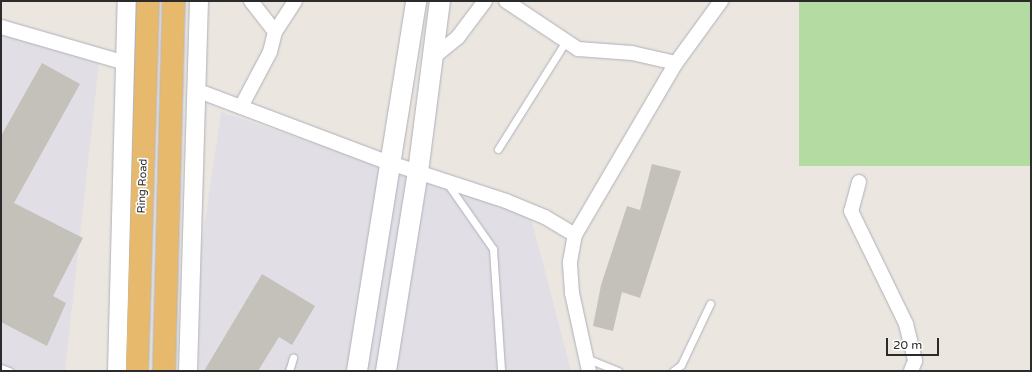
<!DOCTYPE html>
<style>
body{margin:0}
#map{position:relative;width:1032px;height:372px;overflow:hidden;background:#ebe6df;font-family:"Varela Round",sans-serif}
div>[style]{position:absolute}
.industrial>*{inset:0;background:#e1dfe5}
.green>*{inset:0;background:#b3dba2;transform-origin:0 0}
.building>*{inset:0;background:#c4c0ba}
.roads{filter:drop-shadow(0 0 1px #afb0ba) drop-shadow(0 0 1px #afb0ba)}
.service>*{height:7px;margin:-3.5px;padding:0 3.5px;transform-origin:3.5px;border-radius:3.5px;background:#fff}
.minor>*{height:14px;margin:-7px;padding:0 7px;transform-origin:7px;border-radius:7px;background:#fff}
.tertiary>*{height:18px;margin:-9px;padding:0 9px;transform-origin:9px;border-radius:9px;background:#fff}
.secondary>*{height:20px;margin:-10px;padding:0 10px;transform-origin:10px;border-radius:10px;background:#fff}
.trunk>*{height:22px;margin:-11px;padding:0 11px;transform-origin:11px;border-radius:11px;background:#e6b96c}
span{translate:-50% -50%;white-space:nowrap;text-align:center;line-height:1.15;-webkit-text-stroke:3.5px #fff;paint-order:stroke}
.street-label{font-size:11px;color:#2b2b2b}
.frame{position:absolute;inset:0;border:2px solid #2b2b2b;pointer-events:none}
.scale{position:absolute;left:886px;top:338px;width:53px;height:18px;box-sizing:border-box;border:2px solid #2b2b2b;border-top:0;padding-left:5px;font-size:12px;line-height:14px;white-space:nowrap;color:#2b2b2b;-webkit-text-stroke:3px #fff;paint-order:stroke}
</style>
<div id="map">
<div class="industrial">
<i style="clip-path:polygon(1px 30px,99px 63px,65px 371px,1px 371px)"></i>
<i style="clip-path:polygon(221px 112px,530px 214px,571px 371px,199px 371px,200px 256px)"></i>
</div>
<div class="green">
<i style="left:799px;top:1px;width:232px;height:165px"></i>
</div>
<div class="building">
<i style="clip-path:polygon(42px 63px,80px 84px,14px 203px,83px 238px,53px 296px,66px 303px,47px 346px,1px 322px,1px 136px)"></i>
<i style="clip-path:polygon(652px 164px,681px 171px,640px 298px,622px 292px,613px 331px,593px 326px,601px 285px,627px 206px,640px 210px)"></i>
<i style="clip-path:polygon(262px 274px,315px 306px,292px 345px,279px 337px,258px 371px,204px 371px)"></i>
</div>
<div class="roads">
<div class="service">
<i style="left:498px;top:149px;width:128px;rotate:-57.8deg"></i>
<i style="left:447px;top:183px;width:80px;rotate:55.1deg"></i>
<i style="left:493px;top:249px;width:122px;rotate:86.2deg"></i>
<i style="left:586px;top:358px;width:35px;rotate:22deg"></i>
<i style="left:1px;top:368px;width:9px;rotate:21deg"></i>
<i style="left:289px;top:371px;width:14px;rotate:-73deg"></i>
<i style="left:673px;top:371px;width:10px;rotate:-37deg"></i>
<i style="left:681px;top:365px;width:68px;rotate:-64.6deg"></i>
</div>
<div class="minor">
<i style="left:251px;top:1px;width:39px;rotate:52deg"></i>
<i style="left:506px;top:1px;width:87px;rotate:33.7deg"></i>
<i style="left:578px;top:49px;width:54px;rotate:4.2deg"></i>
<i style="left:632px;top:53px;width:45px;rotate:12.8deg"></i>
<i style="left:1px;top:27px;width:130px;rotate:16.1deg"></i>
<i style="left:431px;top:59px;width:35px;rotate:-39deg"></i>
<i style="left:458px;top:37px;width:45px;rotate:-53.1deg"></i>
<i style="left:196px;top:90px;width:204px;rotate:20.7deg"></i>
<i style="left:387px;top:162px;width:125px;rotate:18.1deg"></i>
<i style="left:506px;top:201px;width:42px;rotate:22.3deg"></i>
<i style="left:545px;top:217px;width:35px;rotate:31deg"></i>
<i style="left:242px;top:105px;width:60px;rotate:-62.2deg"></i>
<i style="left:270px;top:52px;width:21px;rotate:-76deg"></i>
<i style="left:275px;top:32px;width:37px;rotate:-57deg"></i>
<i style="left:859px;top:182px;width:30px;rotate:105deg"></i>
<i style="left:851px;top:211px;width:126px;rotate:64deg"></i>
<i style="left:906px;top:324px;width:38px;rotate:76deg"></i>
<i style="left:915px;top:361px;width:11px;rotate:112deg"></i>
<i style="left:589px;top:371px;width:80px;rotate:-102.3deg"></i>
<i style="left:572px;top:293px;width:31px;rotate:-94deg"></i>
<i style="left:570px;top:262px;width:27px;rotate:-80deg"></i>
<i style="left:575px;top:235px;width:199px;rotate:-59.6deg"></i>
<i style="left:676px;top:63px;width:77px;rotate:-54deg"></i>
</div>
<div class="tertiary">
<i style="left:117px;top:371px;width:370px;rotate:-88.5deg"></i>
<i style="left:188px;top:371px;width:370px;rotate:-88.3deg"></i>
</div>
<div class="secondary">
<i style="left:357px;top:371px;width:375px;rotate:-80.9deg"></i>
<i style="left:386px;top:371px;width:202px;rotate:-80.9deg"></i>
<i style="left:418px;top:172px;width:172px;rotate:-82.7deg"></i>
</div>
<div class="trunk">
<i style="left:137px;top:371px;width:370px;rotate:-88.3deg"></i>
<i style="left:164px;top:371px;width:370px;rotate:-88.5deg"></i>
</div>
</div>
<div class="street-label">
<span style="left:143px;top:186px;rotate:-88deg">Ring Road</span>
</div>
<div class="frame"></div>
<div class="scale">20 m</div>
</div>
